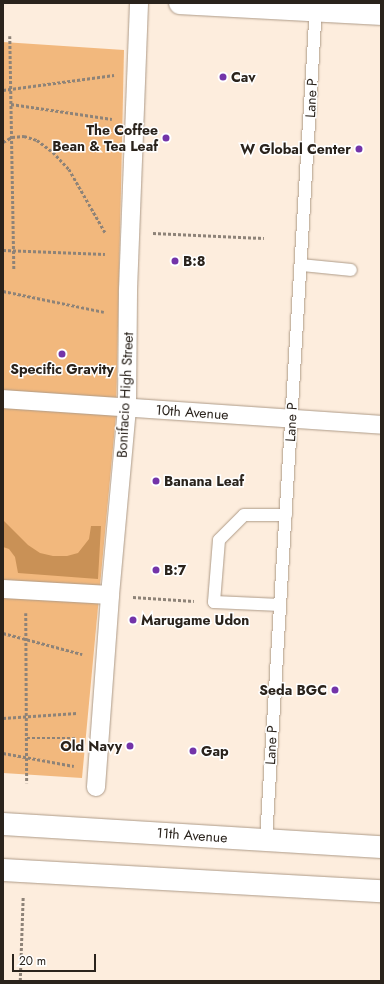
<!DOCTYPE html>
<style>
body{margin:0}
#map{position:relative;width:384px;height:984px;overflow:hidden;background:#fdeddd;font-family:Jost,sans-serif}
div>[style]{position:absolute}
.green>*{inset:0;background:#f2b87d}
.water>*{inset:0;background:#c99156}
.path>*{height:2.5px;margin-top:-1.25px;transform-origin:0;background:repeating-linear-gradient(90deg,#8e8378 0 3px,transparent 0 5px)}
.roads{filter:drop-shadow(0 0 1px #ae9b88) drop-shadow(0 0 1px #ae9b88)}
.service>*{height:12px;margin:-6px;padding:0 6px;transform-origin:6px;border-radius:6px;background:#fff}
.pedestrian>*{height:18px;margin:-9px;padding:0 9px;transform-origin:9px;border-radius:9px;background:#fff}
.minor>*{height:22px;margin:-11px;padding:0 11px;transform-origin:11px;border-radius:11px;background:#fff}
.tertiary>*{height:22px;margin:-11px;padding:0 11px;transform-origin:11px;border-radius:11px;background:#fff}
.dots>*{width:11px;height:11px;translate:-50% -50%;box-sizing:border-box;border:2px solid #fff;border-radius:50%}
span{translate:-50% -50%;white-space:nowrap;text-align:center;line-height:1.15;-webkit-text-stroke:3px #fff;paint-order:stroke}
.poi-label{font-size:14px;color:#2a231c;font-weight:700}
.left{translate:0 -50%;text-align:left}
.right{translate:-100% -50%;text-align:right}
.street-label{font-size:14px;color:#2a231c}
.frame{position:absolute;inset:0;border:4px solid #2a231c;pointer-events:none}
.scale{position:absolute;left:12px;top:954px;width:84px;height:18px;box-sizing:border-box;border:2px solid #2a231c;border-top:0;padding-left:5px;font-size:12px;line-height:14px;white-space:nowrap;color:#2a231c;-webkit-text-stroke:3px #fff;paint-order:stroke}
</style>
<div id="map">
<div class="green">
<i style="clip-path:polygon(3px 42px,124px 50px,116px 415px,82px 778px,3px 773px)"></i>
</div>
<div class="water">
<i style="clip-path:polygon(3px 520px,28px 545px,40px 553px,53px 556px,67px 556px,78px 553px,89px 539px,91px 526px,101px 526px,98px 579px,18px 573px,15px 557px,9px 549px,3px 547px)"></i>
</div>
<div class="path">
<i style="left:10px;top:36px;width:233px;rotate:89deg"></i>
<i style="left:3px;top:90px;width:112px;rotate:-7.7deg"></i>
<i style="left:11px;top:104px;width:102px;rotate:8.4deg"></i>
<i style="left:3px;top:142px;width:10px;rotate:-29deg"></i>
<i style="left:12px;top:137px;width:12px;rotate:-5deg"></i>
<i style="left:24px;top:136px;width:14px;rotate:17deg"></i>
<i style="left:37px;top:140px;width:20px;rotate:37deg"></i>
<i style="left:53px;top:152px;width:23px;rotate:47deg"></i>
<i style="left:69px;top:169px;width:73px;rotate:60.3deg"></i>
<i style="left:153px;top:233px;width:111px;rotate:2.6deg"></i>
<i style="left:3px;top:250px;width:102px;rotate:2.2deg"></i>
<i style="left:3px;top:291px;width:103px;rotate:11.7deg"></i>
<i style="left:133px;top:597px;width:61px;rotate:3.8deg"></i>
<i style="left:26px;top:613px;width:170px;rotate:89.7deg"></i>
<i style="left:3px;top:633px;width:82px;rotate:14.9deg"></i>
<i style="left:3px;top:718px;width:74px;rotate:-3.9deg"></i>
<i style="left:27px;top:738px;width:48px"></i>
<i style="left:3px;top:753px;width:72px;rotate:10.4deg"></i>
<i style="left:20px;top:981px;width:85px;rotate:-88deg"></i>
</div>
<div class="roads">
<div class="service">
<i style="left:301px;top:265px;width:50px;rotate:5.7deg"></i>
<i style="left:280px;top:605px;width:66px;rotate:-177.4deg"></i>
<i style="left:214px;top:602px;width:62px;rotate:-85.4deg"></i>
<i style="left:219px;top:540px;width:35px;rotate:-45deg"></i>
<i style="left:244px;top:515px;width:42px"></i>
<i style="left:266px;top:840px;width:836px;rotate:-86.57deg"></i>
</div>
<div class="pedestrian">
<i style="left:3px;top:399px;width:379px;rotate:3.9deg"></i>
<i style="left:3px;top:589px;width:107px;rotate:3.2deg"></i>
<i style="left:96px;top:787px;width:193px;rotate:-85.8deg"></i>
<i style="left:110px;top:595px;width:189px;rotate:-84.8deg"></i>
<i style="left:127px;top:407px;width:117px;rotate:-89.5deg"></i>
<i style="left:128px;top:290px;width:287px;rotate:-87.8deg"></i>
</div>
<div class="minor">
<i style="left:3px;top:824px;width:379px;rotate:3.5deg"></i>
<i style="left:3px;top:870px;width:379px;rotate:3.2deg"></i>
</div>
<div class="tertiary">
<i style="left:180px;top:3px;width:201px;rotate:3.1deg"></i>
</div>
</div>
<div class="dots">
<i style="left:223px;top:77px;background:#7334a9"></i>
<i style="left:166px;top:138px;background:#7334a9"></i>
<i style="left:359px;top:149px;background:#7334a9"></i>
<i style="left:175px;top:261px;background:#7334a9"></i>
<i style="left:62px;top:354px;background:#7334a9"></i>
<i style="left:156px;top:481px;background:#7334a9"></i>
<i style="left:156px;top:570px;background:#7334a9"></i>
<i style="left:133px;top:620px;background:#7334a9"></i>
<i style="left:335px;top:690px;background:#7334a9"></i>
<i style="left:130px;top:746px;background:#7334a9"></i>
<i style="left:193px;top:751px;background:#7334a9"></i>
</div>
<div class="poi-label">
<span class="left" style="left:231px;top:77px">Cav</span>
<span class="right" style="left:158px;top:138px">The Coffee<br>Bean &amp; Tea Leaf</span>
<span class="right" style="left:351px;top:149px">W Global Center</span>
<span class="left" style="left:183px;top:261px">B:8</span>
<span style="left:62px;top:369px">Specific Gravity</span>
<span class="left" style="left:164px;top:481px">Banana Leaf</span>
<span class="left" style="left:164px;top:570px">B:7</span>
<span class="left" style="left:141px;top:620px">Marugame Udon</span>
<span class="right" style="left:327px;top:690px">Seda BGC</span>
<span class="right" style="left:122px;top:746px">Old Navy</span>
<span class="left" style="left:201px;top:751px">Gap</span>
</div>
<div class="street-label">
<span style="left:311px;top:98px;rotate:-87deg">Lane P</span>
<span style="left:125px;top:395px;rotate:-87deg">Bonifacio High Street</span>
<span style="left:192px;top:412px;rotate:4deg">10th Avenue</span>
<span style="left:291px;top:422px;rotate:-87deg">Lane P</span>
<span style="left:271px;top:745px;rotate:-87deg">Lane P</span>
<span style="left:192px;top:835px;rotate:4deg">11th Avenue</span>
</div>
<div class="frame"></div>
<div class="scale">20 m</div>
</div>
